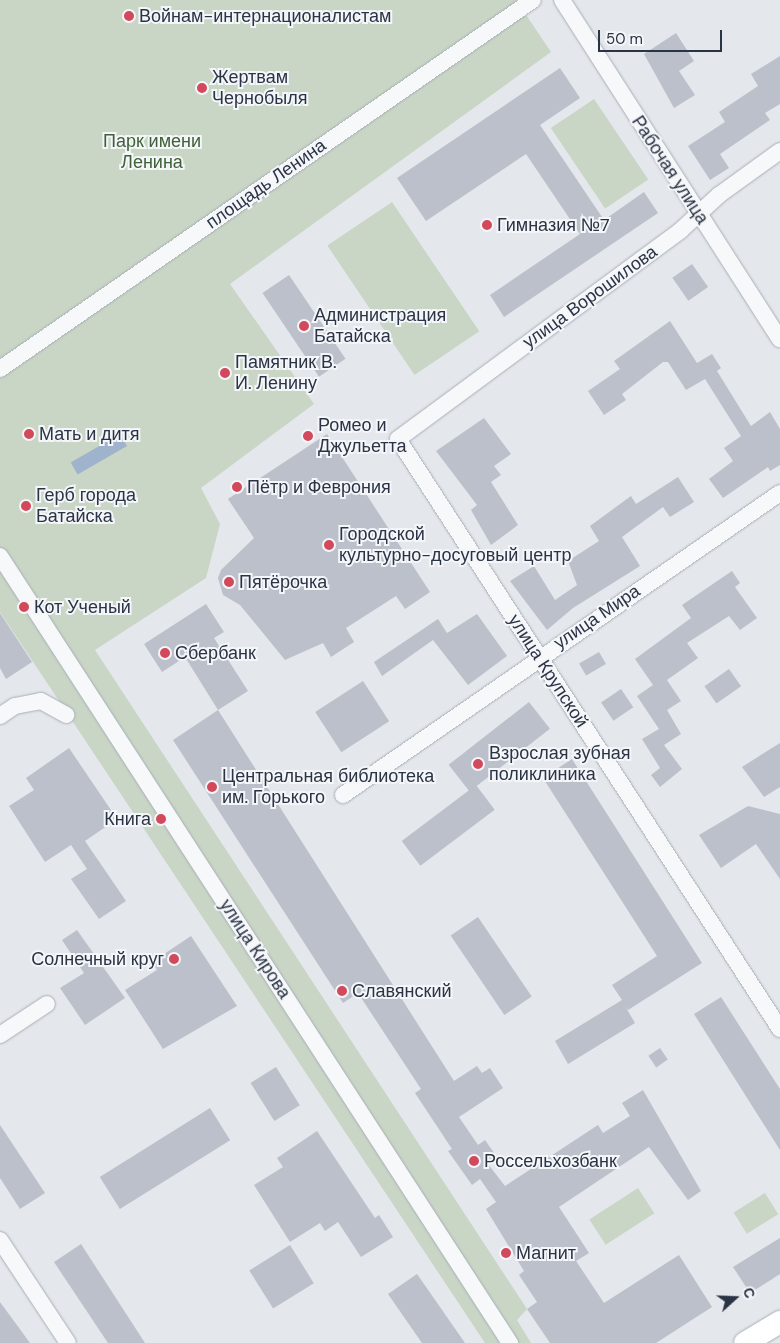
<!DOCTYPE html>
<meta charset="utf-8">
<style>
body{margin:0}
#map{position:relative;width:780px;height:1343px;overflow:hidden;background:#e4e7ec;font-family:"DM Sans",sans-serif}
div>[style]{position:absolute}
.green>*{inset:0;background:#c9d6c5;transform-origin:0 0}
.water>*{inset:0;background:#9fb4cc;transform-origin:0 0}
.building>*{inset:0;background:#bbc0ca;transform-origin:0 0}
.roads{filter:drop-shadow(0 0 1px #a9aeb7) drop-shadow(0 0 1px #a9aeb7)}
.street>*{height:16px;margin:-8px;padding:0 8px;transform-origin:8px;border-radius:8px;background:#f7f8fa}
.secondary>*{height:22px;margin:-11px;padding:0 11px;transform-origin:11px;border-radius:11px;background:#fff}
.dots>*{width:14px;height:14px;translate:-50% -50%;box-sizing:border-box;border:2px solid #f4f6f9;border-radius:50%}
span{translate:-50% -50%;white-space:nowrap;text-align:center;line-height:1.15;-webkit-text-stroke:4px #f4f6f9;paint-order:stroke}
.poi-label{font-size:18px;color:#2b3445}
.left{translate:0 -50%;text-align:left}
.right{translate:-100% -50%;text-align:right}
.park-label{font-size:18px;color:#3f6138}
.street-label{font-size:18px;color:#2b3445}
.north{position:absolute;left:710px;top:1273px;width:50px;height:50px;-webkit-text-stroke:4px #f4f6f9;paint-order:stroke;rotate:70deg;font-size:14px;font-weight:700;line-height:20px;text-align:center;color:#2b3445}
.north::after{content:'';display:block;margin:auto;width:18px;height:22px;background:#2b3445;clip-path:polygon(50% 0,100% 100%,50% 72%,0 100%)}
.scale{position:absolute;left:598px;top:30px;width:124px;height:22px;box-sizing:border-box;border:2px solid #2b3445;border-top:0;padding-left:6px;font-size:15px;line-height:18px;white-space:nowrap;color:#2b3445;-webkit-text-stroke:4px #f4f6f9;paint-order:stroke}
</style>
<div id="map">
<div class="green">
<i style="clip-path:polygon(0 0,516px 0,551px 52px,230px 284px,314px 404px,201px 488px,220px 524px,206px 578px,95px 650px,527px 1309px,517px 1320px,531px 1343px,485px 1343px,0 612px)"></i>
<i style="left:594px;top:99px;width:97px;height:52px;rotate:56deg"></i>
<i style="left:392px;top:202px;width:156px;height:78px;rotate:56deg"></i>
<i style="left:638px;top:1188px;width:30px;height:58px;rotate:57deg"></i>
<i style="left:765px;top:1193px;width:25px;height:37px;rotate:58deg"></i>
</div>
<div class="water">
<i style="left:120px;top:434px;width:14px;height:57px;rotate:60deg"></i>
</div>
<div class="building">
<i style="clip-path:polygon(676px 33px,694px 61px,679px 71px,695px 95px,674px 108px,644px 54px)"></i>
<i style="clip-path:polygon(780px 56px,780px 104px,765px 113px,770px 120px,720px 154px,729px 168px,710px 180px,688px 146px,725px 122px,719px 112px,758px 86px,751px 74px)"></i>
<i style="clip-path:polygon(560px 68px,580px 98px,540px 125px,604px 220px,644px 192px,658px 213px,504px 317px,490px 295px,580px 234px,526px 154px,426px 221px,397px 178px)"></i>
<i style="left:692px;top:264px;width:28px;height:24px;rotate:55deg"></i>
<i style="left:289px;top:275px;width:101px;height:32px;rotate:56deg"></i>
<i style="clip-path:polygon(670px 321px,697px 363px,712px 354px,721px 368px,717px 371px,751px 426px,770px 412px,780px 429px,780px 465px,770px 471px,768px 467px,723px 498px,709px 479px,733px 461px,724px 448px,741px 436px,705px 379px,686px 390px,668px 362px,663px 362px,622px 394px,626px 400px,604px 415px,588px 391px,620px 369px,614px 361px)"></i>
<i style="clip-path:polygon(484px 418px,511px 454px,494px 466px,501px 475px,491px 482px,518px 525px,491px 545px,471px 510px,477px 505px,436px 451px)"></i>
<i style="clip-path:polygon(327px 434px,430px 592px,405px 609px,396px 596px,346px 628px,354px 642px,331px 657px,323px 643px,285px 660px,240px 605px,223px 595px,218px 578px,221px 570px,254px 538px,228px 499px)"></i>
<i style="clip-path:polygon(678px 477px,694px 502px,670px 517px,663px 507px,622px 537px,640px 566px,573px 608px,547px 630px,510px 581px,534px 566px,555px 600px,577px 585px,568px 561px,599px 541px,590px 526px,631px 496px,636px 504px)"></i>
<i style="clip-path:polygon(732px 571px,740px 583px,735px 587px,757px 618px,740px 630px,729px 616px,687px 643px,698px 658px,667px 680px,681px 701px,667px 710px,681px 734px,664px 745px,682px 769px,660px 787px,651px 775px,660px 768px,642px 739px,659px 729px,637px 696px,653px 685px,635px 659px,691px 618px,682px 605px)"></i>
<i style="clip-path:polygon(206px 604px,224px 632px,214px 638px,248px 691px,218px 710px,185px 657px,162px 672px,144px 644px)"></i>
<i style="clip-path:polygon(0 613px,32px 662px,6px 679px,0 668px)"></i>
<i style="clip-path:polygon(477px 614px,507px 656px,468px 685px,433px 640px,382px 676px,374px 662px,438px 619px,447px 633px)"></i>
<i style="left:599px;top:652px;width:14px;height:23px;rotate:60deg"></i>
<i style="left:729px;top:669px;width:21px;height:30px;rotate:55deg"></i>
<i style="left:363px;top:681px;width:48px;height:57px;rotate:57deg"></i>
<i style="left:621px;top:689px;width:22px;height:24px;rotate:56deg"></i>
<i style="left:529px;top:702px;width:34px;height:102px;rotate:52deg"></i>
<i style="clip-path:polygon(218px 710px,454px 1081px,477px 1066px,482px 1073px,490px 1068px,503px 1088px,459px 1117px,478px 1145px,485px 1140px,497px 1157px,488px 1164px,505px 1186px,598px 1125px,603px 1133px,630px 1116px,622px 1103px,643px 1090px,701px 1191px,688px 1200px,649px 1147px,559px 1207px,589px 1253px,576px 1261px,604px 1303px,679px 1255px,712px 1307px,656px 1343px,550px 1343px,527px 1309px,537px 1302px,519px 1275px,524px 1271px,486px 1209px,496px 1202px,480px 1179px,472px 1185px,448px 1151px,452px 1149px,415px 1093px,421px 1089px,358px 993px,343px 1003px,173px 740px)"></i>
<i style="clip-path:polygon(780px 743px,780px 787px,764px 797px,742px 767px)"></i>
<i style="clip-path:polygon(69px 748px,117px 819px,85px 841px,126px 901px,99px 919px,71px 879px,87px 869px,71px 845px,45px 862px,9px 806px,34px 790px,26px 778px)"></i>
<i style="clip-path:polygon(572px 759px,702px 963px,628px 1010px,625px 1006px,635px 1023px,568px 1064px,555px 1041px,622px 1000px,612px 985px,657px 956px,543px 778px)"></i>
<i style="left:476px;top:785px;width:31px;height:93px;rotate:53deg"></i>
<i style="clip-path:polygon(748px 806px,780px 814px,780px 879px,756px 844px,721px 868px,699px 835px)"></i>
<i style="left:478px;top:917px;width:96px;height:33px;rotate:56deg"></i>
<i style="clip-path:polygon(77px 930px,125px 998px,85px 1025px,60px 988px,84px 973px,62px 940px)"></i>
<i style="clip-path:polygon(191px 936px,237px 1006px,163px 1049px,125px 990px,157px 970px,152px 962px)"></i>
<i style="clip-path:polygon(721px 997px,780px 1089px,780px 1150px,694px 1014px)"></i>
<i style="left:660px;top:1048px;width:14px;height:14px;rotate:56deg"></i>
<i style="left:276px;top:1067px;width:45px;height:30px;rotate:58deg"></i>
<i style="left:210px;top:1108px;width:38px;height:130px;rotate:58deg"></i>
<i style="clip-path:polygon(0 1125px,45px 1193px,20px 1209px,0 1178px)"></i>
<i style="clip-path:polygon(317px 1131px,375px 1218px,379px 1215px,393px 1237px,361px 1257px,338px 1222px,325px 1231px,320px 1223px,290px 1242px,254px 1185px,283px 1167px,277px 1158px)"></i>
<i style="clip-path:polygon(780px 1238px,780px 1274px,750px 1293px,733px 1267px)"></i>
<i style="clip-path:polygon(81px 1244px,145px 1343px,108px 1343px,54px 1262px)"></i>
<i style="left:290px;top:1245px;width:45px;height:48px;rotate:58deg"></i>
<i style="clip-path:polygon(417px 1274px,465px 1343px,422px 1343px,388px 1294px)"></i>
<i style="clip-path:polygon(0 1302px,30px 1343px,0 1343px)"></i>
</div>
<div class="roads">
<div class="street">
<i style="left:562px;top:0;width:403px;rotate:57.3deg"></i>
<i style="left:780px;top:151px;width:75px;rotate:144.2deg"></i>
<i style="left:719px;top:195px;width:53px;rotate:137.3deg"></i>
<i style="left:680px;top:231px;width:350px;rotate:143.6deg"></i>
<i style="left:398px;top:439px;width:703px;rotate:57.08deg"></i>
<i style="left:0;top:369px;width:648px;rotate:-34.7deg"></i>
<i style="left:0;top:556px;width:938px;rotate:57.06deg"></i>
<i style="left:0;top:716px;width:18px;rotate:-34deg"></i>
<i style="left:15px;top:706px;width:26px;rotate:-11deg"></i>
<i style="left:41px;top:701px;width:29px;rotate:29deg"></i>
<i style="left:343px;top:795px;width:531px;rotate:-34.65deg"></i>
<i style="left:0;top:1035px;width:56px;rotate:-33.4deg"></i>
<i style="left:0;top:1240px;width:123px;rotate:56.6deg"></i>
</div>
<div class="secondary">
<i style="left:745px;top:1343px;width:41px;rotate:-31deg"></i>
</div>
</div>
<div class="dots">
<i style="left:129px;top:16px;background:#d1495b"></i>
<i style="left:202px;top:88px;background:#d1495b"></i>
<i style="left:487px;top:225px;background:#d1495b"></i>
<i style="left:304px;top:326px;background:#d1495b"></i>
<i style="left:225px;top:373px;background:#d1495b"></i>
<i style="left:29px;top:434px;background:#d1495b"></i>
<i style="left:308px;top:436px;background:#d1495b"></i>
<i style="left:237px;top:487px;background:#d1495b"></i>
<i style="left:26px;top:506px;background:#d1495b"></i>
<i style="left:329px;top:545px;background:#d1495b"></i>
<i style="left:229px;top:582px;background:#d1495b"></i>
<i style="left:24px;top:607px;background:#d1495b"></i>
<i style="left:165px;top:653px;background:#d1495b"></i>
<i style="left:478px;top:764px;background:#d1495b"></i>
<i style="left:212px;top:787px;background:#d1495b"></i>
<i style="left:161px;top:819px;background:#d1495b"></i>
<i style="left:174px;top:959px;background:#d1495b"></i>
<i style="left:342px;top:991px;background:#d1495b"></i>
<i style="left:474px;top:1161px;background:#d1495b"></i>
<i style="left:506px;top:1253px;background:#d1495b"></i>
</div>
<div class="poi-label">
<span class="left" style="left:139px;top:16px">Войнам-интернационалистам</span>
<span class="left" style="left:212px;top:88px">Жертвам<br>Чернобыля</span>
<span class="left" style="left:497px;top:225px">Гимназия №7</span>
<span class="left" style="left:314px;top:326px">Администрация<br>Батайска</span>
<span class="left" style="left:235px;top:373px">Памятник В.<br>И. Ленину</span>
<span class="left" style="left:318px;top:436px">Ромео и<br>Джульетта</span>
<span class="left" style="left:39px;top:434px">Мать и дитя</span>
<span class="left" style="left:247px;top:487px">Пётр и Феврония</span>
<span class="left" style="left:36px;top:506px">Герб города<br>Батайска</span>
<span class="left" style="left:339px;top:545px">Городской<br>культурно-досуговый центр</span>
<span class="left" style="left:239px;top:582px">Пятёрочка</span>
<span class="left" style="left:34px;top:607px">Кот Ученый</span>
<span class="left" style="left:175px;top:653px">Сбербанк</span>
<span class="left" style="left:489px;top:764px">Взрослая зубная<br>поликлиника</span>
<span class="left" style="left:222px;top:787px">Центральная библиотека<br>им. Горького</span>
<span class="right" style="left:151px;top:819px">Книга</span>
<span class="right" style="left:164px;top:959px">Солнечный круг</span>
<span class="left" style="left:352px;top:991px">Славянский</span>
<span class="left" style="left:484px;top:1161px">Россельхозбанк</span>
<span class="left" style="left:516px;top:1253px">Магнит</span>
</div>
<div class="park-label">
<span style="left:152px;top:152px">Парк имени<br>Ленина</span>
</div>
<div class="street-label">
<span style="left:670px;top:170px;rotate:57deg">Рабочая улица</span>
<span style="left:266px;top:184px;rotate:-35deg">площадь Ленина</span>
<span style="left:590px;top:297px;rotate:-36deg">улица Ворошилова</span>
<span style="left:597px;top:617px;rotate:-34deg">улица Мира</span>
<span style="left:548px;top:671px;rotate:57deg">улица Крупской</span>
<span style="left:255px;top:949px;rotate:57deg">улица Кирова</span>
</div>
<div class="north">С</div>
<div class="scale">50 m</div>
</div>
